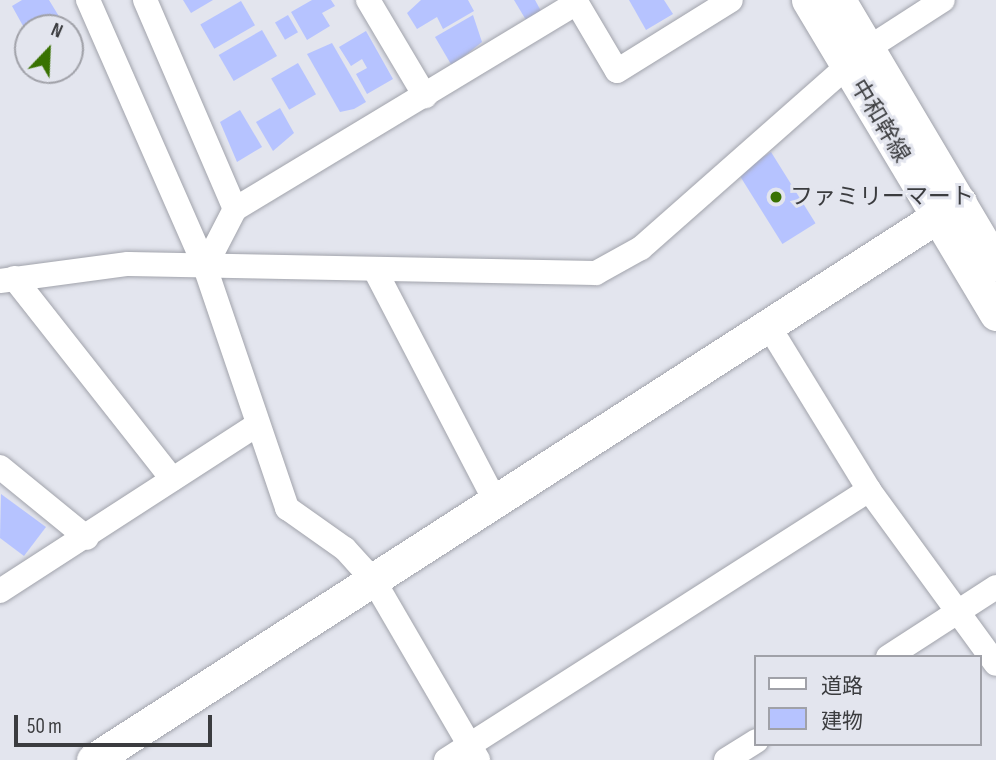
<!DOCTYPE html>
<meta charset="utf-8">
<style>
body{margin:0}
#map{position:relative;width:996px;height:760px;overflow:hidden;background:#e3e5ee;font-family:"Sofia Sans Condensed","Noto Sans JP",sans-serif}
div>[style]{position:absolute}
.building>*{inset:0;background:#b6c3ff;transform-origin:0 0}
.roads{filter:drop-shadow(0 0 2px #a1a3ab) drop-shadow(0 0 2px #a1a3ab)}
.street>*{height:24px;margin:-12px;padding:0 12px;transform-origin:12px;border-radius:12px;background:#fff}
.secondary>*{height:33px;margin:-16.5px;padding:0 16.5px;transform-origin:16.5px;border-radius:16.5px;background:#fff}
.dots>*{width:19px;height:19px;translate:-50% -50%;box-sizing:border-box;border:4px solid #e3e5ee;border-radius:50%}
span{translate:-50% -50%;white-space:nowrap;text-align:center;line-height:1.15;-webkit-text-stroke:6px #e3e5ee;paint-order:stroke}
.street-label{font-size:23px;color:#3b3c3f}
.poi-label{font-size:23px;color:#3b3c3f}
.left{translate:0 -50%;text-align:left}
.legend{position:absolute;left:754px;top:655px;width:228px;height:91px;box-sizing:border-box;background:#e3e5ee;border:2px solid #a0a1a8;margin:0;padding:9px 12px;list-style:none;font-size:21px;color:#3b3c3f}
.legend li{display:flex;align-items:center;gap:14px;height:35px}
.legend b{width:35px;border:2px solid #a0a1a8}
.north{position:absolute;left:14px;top:14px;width:70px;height:70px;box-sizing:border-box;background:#e3e5ee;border:2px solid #a0a1a8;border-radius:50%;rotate:23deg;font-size:19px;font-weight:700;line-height:28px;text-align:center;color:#3b3c3f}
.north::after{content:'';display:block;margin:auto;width:24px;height:32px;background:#397202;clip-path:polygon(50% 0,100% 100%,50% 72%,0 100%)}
.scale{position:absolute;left:14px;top:715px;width:198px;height:32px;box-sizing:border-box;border:4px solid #3b3c3f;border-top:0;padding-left:9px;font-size:21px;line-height:24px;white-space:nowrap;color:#3b3c3f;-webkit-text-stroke:5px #e3e5ee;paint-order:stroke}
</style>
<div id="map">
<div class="building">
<i style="clip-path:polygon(22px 0,49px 0,63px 23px,28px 28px,28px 35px,12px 6px)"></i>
<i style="clip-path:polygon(183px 0,213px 0,191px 13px)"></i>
<i style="clip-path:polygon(312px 0,331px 0,335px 6px,322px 13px,330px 26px,307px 40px,291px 12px)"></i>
<i style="clip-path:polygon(421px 0,468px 0,474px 11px,443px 29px,437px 17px,417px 29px,407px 13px)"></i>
<i style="clip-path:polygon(514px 0,535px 0,541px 11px,526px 20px)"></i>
<i style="clip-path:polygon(629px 0,664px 0,673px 14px,646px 30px)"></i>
<i style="left:241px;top:1px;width:28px;height:47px;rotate:60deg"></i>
<i style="left:288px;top:15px;width:20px;height:15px;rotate:60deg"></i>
<i style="clip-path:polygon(473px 15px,482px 42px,452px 66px,435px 37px)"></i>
<i style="left:262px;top:30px;width:30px;height:50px;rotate:60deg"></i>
<i style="clip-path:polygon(366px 31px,393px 79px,367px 94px,356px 74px,367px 68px,362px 59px,351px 66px,339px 47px)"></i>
<i style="clip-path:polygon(332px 43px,366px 102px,354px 109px,340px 112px,307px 54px)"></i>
<i style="left:298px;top:63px;width:36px;height:31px;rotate:60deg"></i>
<i style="clip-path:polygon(280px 108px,294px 133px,273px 151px,256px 122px)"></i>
<i style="clip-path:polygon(240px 110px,262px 147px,237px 162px,220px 122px)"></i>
<i style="left:771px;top:152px;width:84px;height:39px;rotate:58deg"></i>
<i style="clip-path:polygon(1px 494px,46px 527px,24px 556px,0 538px)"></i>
</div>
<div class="roads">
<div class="street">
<i style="left:88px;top:0;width:292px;rotate:66.3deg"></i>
<i style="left:205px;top:267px;width:255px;rotate:71.2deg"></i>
<i style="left:287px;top:508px;width:71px;rotate:35.3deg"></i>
<i style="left:345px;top:549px;width:43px;rotate:47.8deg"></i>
<i style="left:374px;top:581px;width:207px;rotate:59.8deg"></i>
<i style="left:145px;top:0;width:228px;rotate:66.7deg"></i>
<i style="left:368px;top:0;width:112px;rotate:59.3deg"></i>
<i style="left:575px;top:0;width:82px;rotate:59.4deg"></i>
<i style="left:617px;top:71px;width:134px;rotate:-31.9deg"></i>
<i style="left:205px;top:267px;width:65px;rotate:-62.7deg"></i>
<i style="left:235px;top:209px;width:399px;rotate:-31.1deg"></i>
<i style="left:376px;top:272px;width:260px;rotate:62.5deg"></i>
<i style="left:14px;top:278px;width:256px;rotate:51.8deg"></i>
<i style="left:0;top:281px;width:129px;rotate:-7.6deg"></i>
<i style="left:128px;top:264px;width:468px;rotate:1.1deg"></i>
<i style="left:596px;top:273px;width:51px;rotate:-29.1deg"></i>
<i style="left:641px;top:248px;width:301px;rotate:-41.4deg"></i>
<i style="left:867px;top:49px;width:90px;rotate:-32.8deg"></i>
<i style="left:768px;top:325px;width:193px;rotate:58.5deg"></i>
<i style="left:869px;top:490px;width:215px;rotate:53.9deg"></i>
<i style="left:0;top:467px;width:112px;rotate:39.2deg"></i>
<i style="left:0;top:591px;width:307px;rotate:-32.9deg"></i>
<i style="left:888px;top:657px;width:129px;rotate:-32.9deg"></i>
<i style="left:446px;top:760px;width:502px;rotate:-32.55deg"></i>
<i style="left:726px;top:760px;width:36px;rotate:-32deg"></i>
</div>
<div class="secondary">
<i style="left:808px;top:0;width:366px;rotate:59.1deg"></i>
<i style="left:839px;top:0;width:307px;rotate:59.3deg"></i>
<i style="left:93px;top:760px;width:1031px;rotate:-32.77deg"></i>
</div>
</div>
<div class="dots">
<i style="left:776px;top:197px;background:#397202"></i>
</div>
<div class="street-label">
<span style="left:880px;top:121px;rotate:59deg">中和幹線</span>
</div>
<div class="poi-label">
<span class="left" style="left:790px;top:197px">ファミリーマート</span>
</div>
<ul class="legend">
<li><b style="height:9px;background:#fff"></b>道路</li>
<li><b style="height:19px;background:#b6c3ff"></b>建物</li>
</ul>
<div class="north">N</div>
<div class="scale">50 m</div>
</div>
